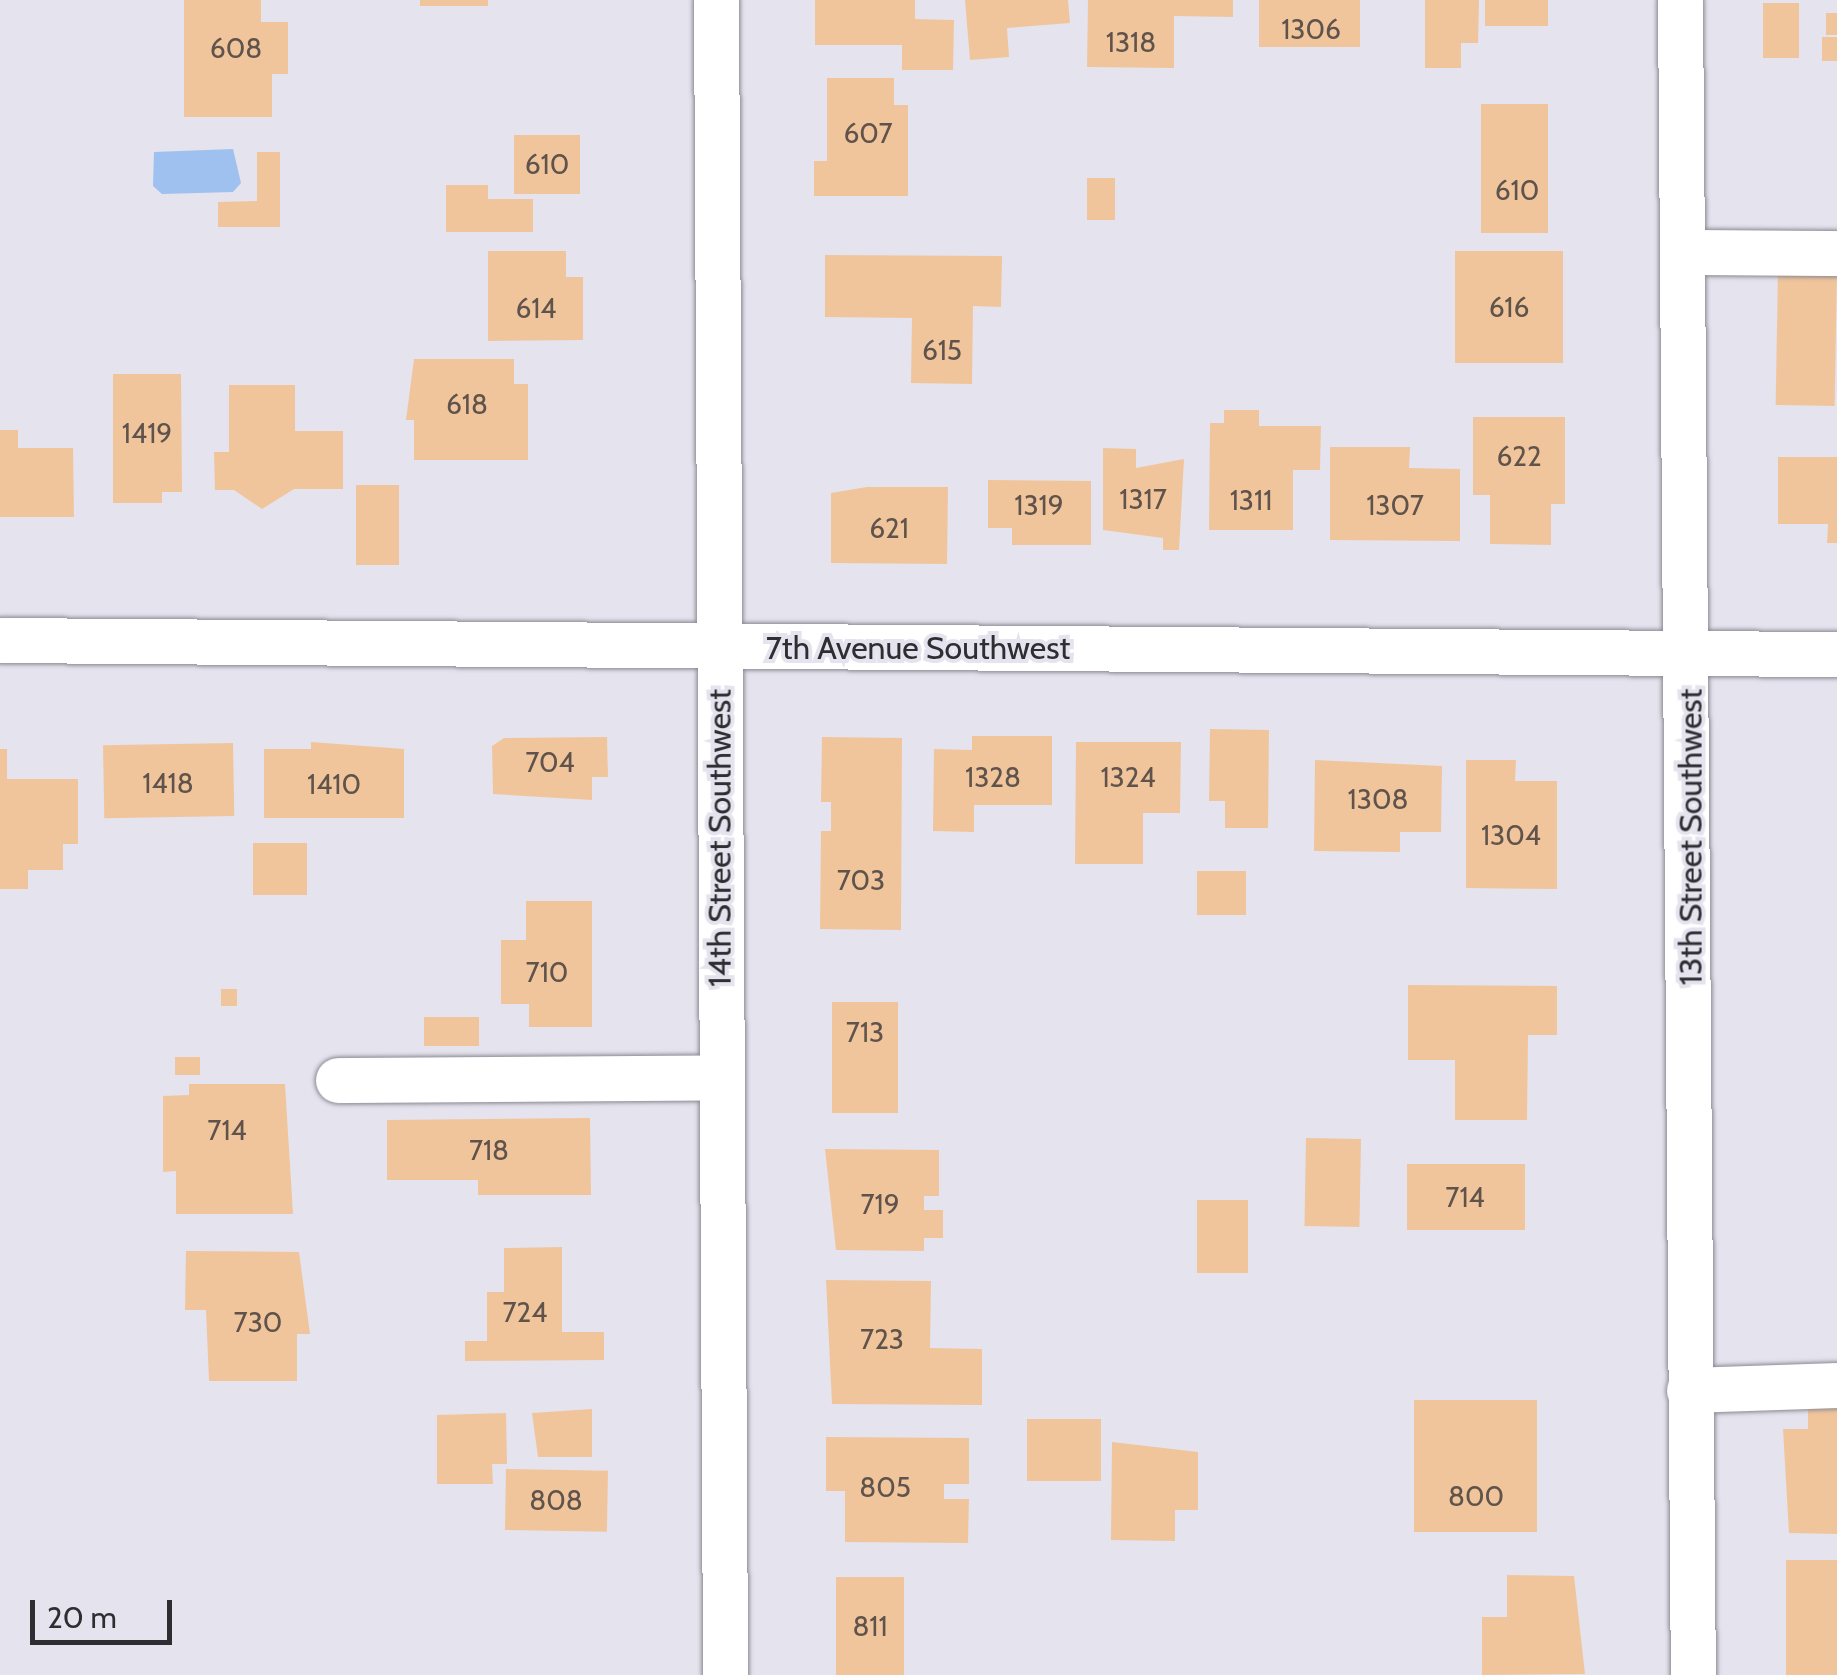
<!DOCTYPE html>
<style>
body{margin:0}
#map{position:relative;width:1837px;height:1675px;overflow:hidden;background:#e5e3ee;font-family:Cabin,sans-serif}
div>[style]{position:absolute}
.water>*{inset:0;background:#9ec1ef}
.building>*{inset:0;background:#f1c59b;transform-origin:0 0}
.roads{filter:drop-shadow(0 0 2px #8c8a93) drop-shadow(0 0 2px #8c8a93)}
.minor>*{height:45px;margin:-22.5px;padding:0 22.5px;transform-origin:22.5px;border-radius:22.5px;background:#fff}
span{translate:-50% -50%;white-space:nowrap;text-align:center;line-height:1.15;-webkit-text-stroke:8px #e5e3ee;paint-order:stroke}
.number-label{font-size:28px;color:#5f534c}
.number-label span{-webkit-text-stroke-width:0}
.street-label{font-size:32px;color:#2e2d31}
.scale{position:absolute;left:30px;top:1600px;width:142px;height:45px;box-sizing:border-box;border:5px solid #2e2d31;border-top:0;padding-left:12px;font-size:30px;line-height:35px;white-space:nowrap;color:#2e2d31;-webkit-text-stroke:8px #e5e3ee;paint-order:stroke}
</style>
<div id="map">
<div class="water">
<i style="clip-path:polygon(233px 149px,241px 183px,233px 192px,162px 194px,153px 186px,154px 152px)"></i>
</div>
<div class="building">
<i style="clip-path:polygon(184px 0,261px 0,261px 22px,288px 22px,288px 74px,272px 74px,272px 117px,184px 117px)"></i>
<i style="left:420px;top:0;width:68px;height:6px"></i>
<i style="clip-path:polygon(815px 0,915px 0,915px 19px,954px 20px,953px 70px,902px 70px,902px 45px,815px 45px)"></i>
<i style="clip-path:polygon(965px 0,1068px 0,1070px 23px,1007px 28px,1009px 57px,970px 60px)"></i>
<i style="clip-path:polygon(1088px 0,1233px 0,1233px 17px,1174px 16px,1174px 68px,1087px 67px)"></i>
<i style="left:1259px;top:0;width:101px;height:47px"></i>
<i style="clip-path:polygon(1425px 0,1479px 0,1478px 43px,1461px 43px,1461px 68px,1425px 68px)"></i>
<i style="left:1485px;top:0;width:63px;height:26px"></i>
<i style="left:1763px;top:3px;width:36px;height:55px"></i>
<i style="left:1826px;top:13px;width:11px;height:22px"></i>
<i style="left:1822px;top:37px;width:15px;height:24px"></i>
<i style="clip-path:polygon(827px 78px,894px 78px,894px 105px,908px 105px,908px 196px,814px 196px,814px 161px,827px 161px)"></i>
<i style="left:1481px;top:104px;width:67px;height:129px"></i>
<i style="left:514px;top:135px;width:66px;height:59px"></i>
<i style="clip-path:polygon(257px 152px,280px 152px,280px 227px,218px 227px,218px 202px,257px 201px)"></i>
<i style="left:1087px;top:178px;width:28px;height:42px"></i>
<i style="clip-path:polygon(446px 185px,488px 185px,488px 199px,533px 199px,533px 232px,446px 232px)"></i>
<i style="clip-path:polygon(488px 251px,566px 251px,566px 277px,583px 277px,583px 340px,488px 341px)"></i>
<i style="left:1455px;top:251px;width:108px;height:112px"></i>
<i style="clip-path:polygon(825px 255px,1002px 256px,1001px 307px,973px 306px,972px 384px,911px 383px,912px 318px,825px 317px)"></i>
<i style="left:1778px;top:269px;width:59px;height:136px;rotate:1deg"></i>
<i style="clip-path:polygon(414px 359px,514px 359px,514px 384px,528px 384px,528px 460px,414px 460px,414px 420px,406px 420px)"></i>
<i style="clip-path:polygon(113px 374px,181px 374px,182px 492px,162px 492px,162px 503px,113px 503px)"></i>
<i style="clip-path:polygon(229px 385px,295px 385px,295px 431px,343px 431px,343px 489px,294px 489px,262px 509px,234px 490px,215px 490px,214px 452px,229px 452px)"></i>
<i style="clip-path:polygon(1224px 410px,1259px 410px,1259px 426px,1321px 426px,1320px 470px,1293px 470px,1293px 530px,1209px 530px,1210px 423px,1224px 423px)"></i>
<i style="clip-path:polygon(1473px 417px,1565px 417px,1565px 504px,1551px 504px,1551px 545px,1490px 544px,1490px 495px,1473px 495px)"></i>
<i style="clip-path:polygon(0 430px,18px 430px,18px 448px,73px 448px,74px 517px,0 517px)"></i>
<i style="clip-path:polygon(1330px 447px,1410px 447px,1409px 468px,1460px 469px,1460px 541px,1330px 540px)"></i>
<i style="clip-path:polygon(1103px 448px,1136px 449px,1136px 468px,1184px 459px,1179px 550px,1163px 550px,1163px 538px,1103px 530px)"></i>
<i style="clip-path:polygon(1778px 457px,1837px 457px,1837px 543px,1827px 543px,1828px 524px,1778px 524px)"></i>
<i style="clip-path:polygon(988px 480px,1091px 481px,1091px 545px,1012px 545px,1012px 528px,988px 528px)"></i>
<i style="left:356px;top:485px;width:43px;height:80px"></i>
<i style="clip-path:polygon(867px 487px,948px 487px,947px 564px,831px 563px,831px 493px)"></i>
<i style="clip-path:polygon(1210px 729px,1269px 730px,1268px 828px,1225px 828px,1225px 801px,1209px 801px)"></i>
<i style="clip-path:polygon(972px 736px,1052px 736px,1052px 805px,974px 805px,974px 832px,933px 831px,934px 749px,972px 750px)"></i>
<i style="clip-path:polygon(607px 737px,608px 777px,592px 777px,592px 800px,493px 794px,492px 746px,504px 738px)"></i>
<i style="clip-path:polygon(822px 737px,902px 738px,901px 930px,820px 929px,821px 831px,831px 831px,831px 802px,821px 802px)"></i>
<i style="clip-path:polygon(311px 742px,404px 749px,404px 818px,264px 818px,264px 749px,311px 749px)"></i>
<i style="clip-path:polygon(1076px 742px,1181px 742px,1180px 813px,1143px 813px,1143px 864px,1075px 864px)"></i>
<i style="left:233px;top:743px;width:73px;height:130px;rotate:89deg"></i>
<i style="clip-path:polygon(0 749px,7px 749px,7px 779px,78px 779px,78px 844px,63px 844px,63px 870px,28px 870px,28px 889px,0 889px)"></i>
<i style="clip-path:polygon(1315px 760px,1442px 766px,1441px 832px,1400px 832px,1400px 852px,1314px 851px)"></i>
<i style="clip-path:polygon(1466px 760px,1516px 760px,1515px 781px,1557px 781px,1557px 889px,1466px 888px)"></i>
<i style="left:307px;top:843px;width:52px;height:54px;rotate:90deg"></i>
<i style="left:1197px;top:871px;width:49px;height:44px"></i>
<i style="clip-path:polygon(526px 901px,592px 901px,592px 1027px,529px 1027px,529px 1004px,501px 1004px,501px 940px,526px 940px)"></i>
<i style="clip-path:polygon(1408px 985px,1557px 986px,1557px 1035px,1528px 1035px,1527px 1120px,1455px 1120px,1455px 1060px,1408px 1060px)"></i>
<i style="left:221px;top:989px;width:16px;height:17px"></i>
<i style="left:832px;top:1002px;width:66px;height:111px"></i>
<i style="left:424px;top:1017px;width:55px;height:29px"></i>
<i style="left:175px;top:1057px;width:25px;height:18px"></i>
<i style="clip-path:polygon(189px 1084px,285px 1084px,293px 1214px,176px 1214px,176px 1171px,163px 1172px,163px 1096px,189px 1095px)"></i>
<i style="clip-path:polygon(590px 1118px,591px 1195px,478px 1195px,478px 1180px,387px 1180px,387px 1120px)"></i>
<i style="left:1306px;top:1138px;width:55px;height:88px;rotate:1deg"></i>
<i style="clip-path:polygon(825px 1149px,939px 1150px,939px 1196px,924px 1196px,924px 1210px,943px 1210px,943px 1238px,924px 1238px,924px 1251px,836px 1250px)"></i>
<i style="left:1407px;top:1164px;width:118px;height:66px"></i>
<i style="left:1197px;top:1200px;width:51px;height:73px"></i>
<i style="clip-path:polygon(562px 1247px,562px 1332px,604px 1332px,604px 1360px,465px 1361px,465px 1341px,487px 1341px,487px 1292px,504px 1292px,504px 1248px)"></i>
<i style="clip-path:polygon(186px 1251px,299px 1252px,310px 1334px,297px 1334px,297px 1381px,209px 1381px,206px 1310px,185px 1310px)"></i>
<i style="clip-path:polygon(826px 1280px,931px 1281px,930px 1348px,982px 1349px,982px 1405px,832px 1404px)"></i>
<i style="left:1414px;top:1400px;width:123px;height:132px"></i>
<i style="clip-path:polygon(1808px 1407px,1837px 1407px,1837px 1534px,1789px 1533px,1783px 1429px,1808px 1429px)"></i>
<i style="clip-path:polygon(592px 1409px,592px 1457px,538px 1457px,532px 1413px)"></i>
<i style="clip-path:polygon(506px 1413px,507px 1464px,492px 1464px,493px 1484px,437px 1484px,437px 1415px)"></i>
<i style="left:1027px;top:1419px;width:74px;height:62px"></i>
<i style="clip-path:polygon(826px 1437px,969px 1438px,969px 1484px,944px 1484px,944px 1499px,969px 1499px,968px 1543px,845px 1542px,845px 1491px,826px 1491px)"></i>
<i style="clip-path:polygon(1112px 1442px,1198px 1452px,1198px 1510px,1175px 1510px,1175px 1541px,1111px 1540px)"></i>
<i style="left:506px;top:1469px;width:102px;height:61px;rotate:1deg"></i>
<i style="left:1786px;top:1560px;width:51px;height:115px"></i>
<i style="clip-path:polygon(1507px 1575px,1574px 1576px,1585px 1674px,1482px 1675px,1482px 1617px,1507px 1617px)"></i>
<i style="left:836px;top:1577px;width:68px;height:98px"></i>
</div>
<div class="roads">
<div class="minor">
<i style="left:716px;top:0;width:1675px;rotate:89.69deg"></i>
<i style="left:1680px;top:0;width:1675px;rotate:89.56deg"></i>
<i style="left:1684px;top:252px;width:153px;rotate:0.4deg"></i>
<i style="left:0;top:640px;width:1837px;rotate:0.44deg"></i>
<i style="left:338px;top:1080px;width:383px;rotate:-0.4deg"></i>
<i style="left:1689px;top:1390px;width:148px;rotate:-1.9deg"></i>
</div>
</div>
<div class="number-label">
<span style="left:1311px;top:29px">1306</span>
<span style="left:1131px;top:42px">1318</span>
<span style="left:236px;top:48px">608</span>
<span style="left:868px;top:133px">607</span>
<span style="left:547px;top:164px">610</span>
<span style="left:1517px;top:190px">610</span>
<span style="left:1509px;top:307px">616</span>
<span style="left:536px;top:308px">614</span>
<span style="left:942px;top:350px">615</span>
<span style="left:467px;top:404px">618</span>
<span style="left:147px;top:433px">1419</span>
<span style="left:1519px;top:456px">622</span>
<span style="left:1143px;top:499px">1317</span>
<span style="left:1251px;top:500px">1311</span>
<span style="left:1039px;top:505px">1319</span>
<span style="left:1395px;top:505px">1307</span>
<span style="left:889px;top:528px">621</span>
<span style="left:550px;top:762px">704</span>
<span style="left:993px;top:777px">1328</span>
<span style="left:1128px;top:777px">1324</span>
<span style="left:168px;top:783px">1418</span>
<span style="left:334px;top:784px">1410</span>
<span style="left:1378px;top:799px">1308</span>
<span style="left:1511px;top:835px">1304</span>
<span style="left:861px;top:880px">703</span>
<span style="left:547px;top:972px">710</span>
<span style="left:865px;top:1032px">713</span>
<span style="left:227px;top:1130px">714</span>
<span style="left:489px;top:1150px">718</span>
<span style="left:1465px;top:1197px">714</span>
<span style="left:880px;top:1204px">719</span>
<span style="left:525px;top:1312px">724</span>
<span style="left:258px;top:1322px">730</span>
<span style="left:882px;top:1339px">723</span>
<span style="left:885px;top:1487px">805</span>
<span style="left:1476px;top:1496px">800</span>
<span style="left:556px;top:1500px">808</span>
<span style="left:870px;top:1626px">811</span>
</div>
<div class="street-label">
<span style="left:918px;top:648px">7th Avenue Southwest</span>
<span style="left:1691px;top:837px;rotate:-90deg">13th Street Southwest</span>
<span style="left:720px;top:838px;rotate:-90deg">14th Street Southwest</span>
</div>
<div class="scale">20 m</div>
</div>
